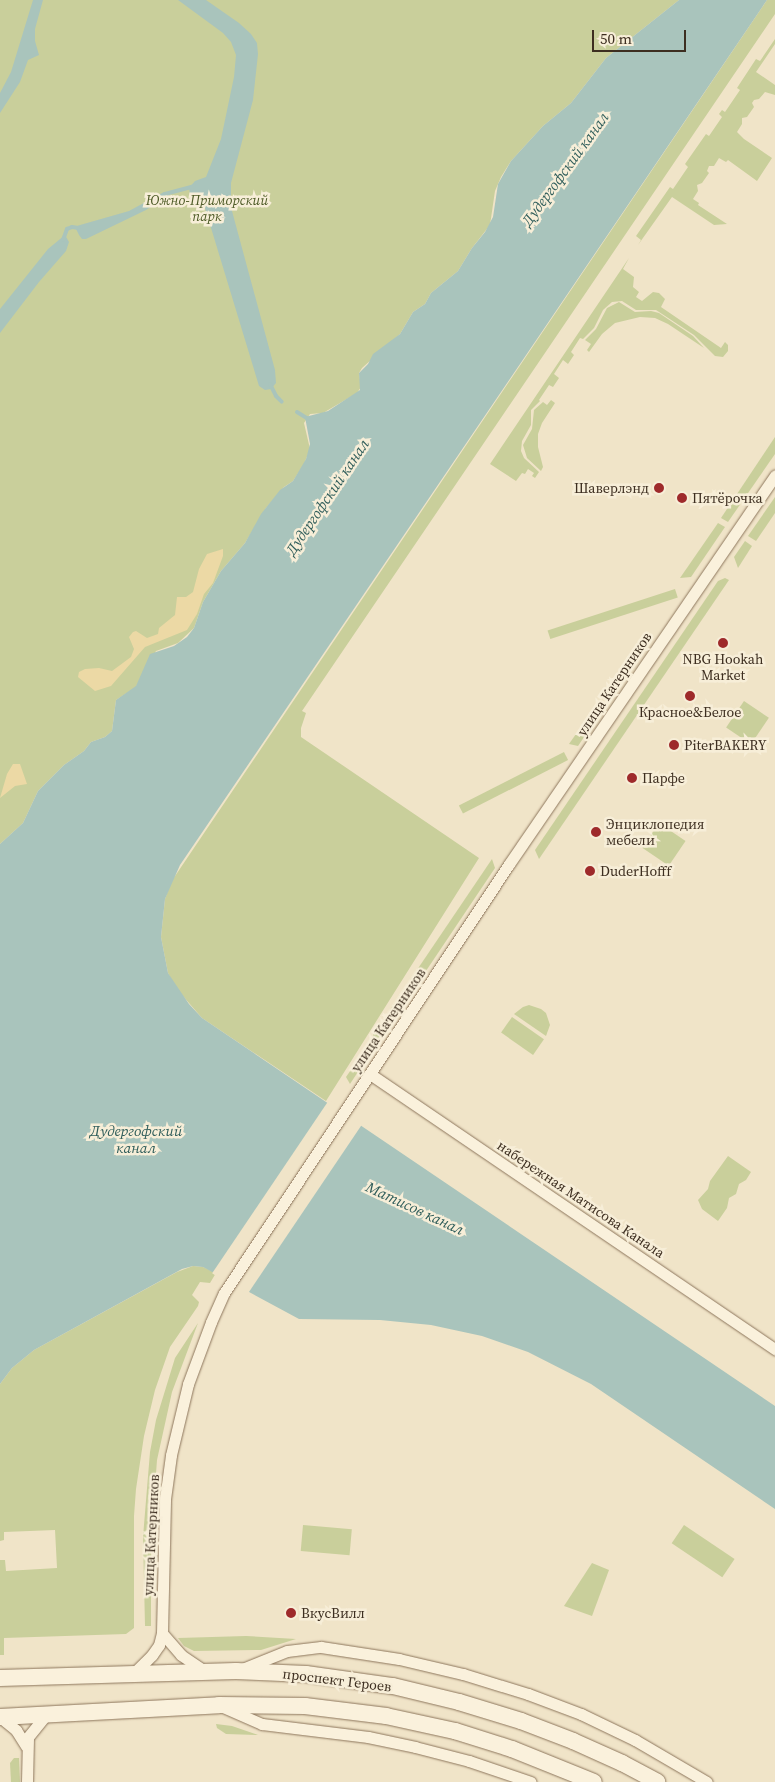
<!DOCTYPE html>
<meta charset="utf-8">
<style>
body{margin:0}
#map{position:relative;width:775px;height:1782px;overflow:hidden;background:#f0e4c8;font-family:"Source Serif 4",serif}
div>[style]{position:absolute}
.green>*{inset:0;background:#c9cf9b;transform-origin:0 0}
.sand>*{inset:0;background:#ecd9a5}
.water>*{inset:0;background:#a9c4bc}
.pier>*{inset:0;background:#f0e4c8;transform-origin:0 0}
.stream>*{height:4px;margin:-2px;padding:0 2px;transform-origin:2px;border-radius:2px;background:#a9c4bc}
.roads{filter:drop-shadow(0 0 1px #8d765c) drop-shadow(0 0 1px #8d765c)}
.street>*{height:11px;margin:-5.5px;padding:0 5.5px;transform-origin:5.5px;border-radius:5.5px;background:#faf1dc}
.secondary>*{height:16px;margin:-8px;padding:0 8px;transform-origin:8px;border-radius:8px;background:#faf1dc}
.dots>*{width:14px;height:14px;translate:-50% -50%;box-sizing:border-box;border:2px solid #f7eed8;border-radius:50%}
span{translate:-50% -50%;white-space:nowrap;text-align:center;line-height:1.15;-webkit-text-stroke:5px #f7eed8;paint-order:stroke}
.park-label{font-size:14px;color:#4d5a26;font-style:italic}
.poi-label{font-size:14px;color:#3d2e20}
.right{translate:-100% -50%;text-align:right}
.left{translate:0 -50%;text-align:left}
.street-label{font-size:14px;color:#3d2e20}
.water-label{font-size:15px;color:#2f5d5a;font-style:italic}
.scale{position:absolute;left:592px;top:30px;width:94px;height:22px;box-sizing:border-box;border:2px solid #3d2e20;border-top:0;padding-left:6px;font-size:15px;line-height:18px;white-space:nowrap;color:#3d2e20;-webkit-text-stroke:4px #f7eed8;paint-order:stroke}
</style>
<div id="map">
<div class="green">
<i style="clip-path:polygon(0 0,679px 0,606px 58px,571px 103px,543px 126px,511px 161px,501px 177px,495px 191px,490px 225px,472px 248px,458px 271px,431px 293px,425px 304px,413px 312px,400px 334px,362px 368px,359px 373px,361px 387px,357px 393px,323px 413px,310px 414px,304px 423px,310px 449px,304px 464px,293px 481px,284px 487px,266px 508px,245px 543px,221px 571px,203px 602px,194px 628px,178px 643px,156px 651px,136px 687px,116px 700px,112px 731px,105px 737px,91px 742px,84px 751px,64px 765px,38px 791px,23px 823px,0 844px)"></i>
<i style="clip-path:polygon(767px 0,775px 0,775px 14px,302px 711px,306px 713px,301px 728px,301px 737px,479px 858px,326px 1101px,202px 1018px,176px 988px,168px 973px,161px 937px,165px 899px,171px 882px)"></i>
<i style="clip-path:polygon(775px 39px,775px 44px,756px 72px,775px 85px,775px 95px,765px 92px,759px 99px,754px 100px,752px 103px,754px 107px,747px 117px,742px 118px,742px 124px,737px 132px,744px 139px,772px 158px,757px 181px,728px 160px,726px 162px,719px 158px,714px 166px,709px 166px,707px 171px,709px 173px,702px 183px,697px 185px,698px 191px,693px 199px,699px 203px,698px 205px,727px 224px,714px 225px,672px 197px,638px 245px,641px 240px,636px 236px,670px 187px,673px 189px,688px 167px,685px 164px,706px 134px,709px 136px,722px 117px,719px 114px,722px 110px,725px 112px,740px 90px,737px 88px,756px 59px,760px 61px)"></i>
<i style="clip-path:polygon(629px 258px,623px 269px,634px 277px,633px 287px,639px 292px,636px 297px,642px 301px,653px 292px,659px 293px,665px 299px,661px 307px,721px 348px,725px 342px,728px 345px,728px 351px,723px 357px,715px 356px,694px 335px,656px 310px,636px 310px,622px 301px,612px 302px,603px 310px,594px 328px,583px 339px,580px 338px,571px 352px,574px 355px,568px 364px,563px 360px,554px 374px,559px 378px,553px 387px,549px 385px,539px 400px,540px 401px,531px 410px,531px 425px,522px 441px,521px 451px,524px 458px,539px 472px,535px 478px,532px 476px,534px 473px,528px 469px,525px 474px,522px 473px,516px 481px,490px 464px)"></i>
<i style="clip-path:polygon(619px 302px,635px 312px,651px 311px,659px 313px,693px 336px,704px 348px,668px 324px,655px 318px,640px 317px,615px 323px,602px 334px,589px 352px,587px 350px,591px 344px,585px 340px,596px 329px,607px 308px)"></i>
<i style="clip-path:polygon(551px 400px,555px 403px,542px 423px,538px 434px,538px 447px,543px 467px,541px 471px,527px 458px,523px 445px,532px 429px,534px 410px,543px 402px,547px 405px)"></i>
<i style="clip-path:polygon(775px 437px,775px 454px,728px 522px,721px 518px)"></i>
<i style="clip-path:polygon(775px 497px,775px 513px,756px 541px,748px 536px)"></i>
<i style="clip-path:polygon(718px 523px,725px 527px,691px 577px,680px 578px)"></i>
<i style="clip-path:polygon(745px 541px,752px 546px,738px 568px,734px 557px)"></i>
<i style="clip-path:polygon(725px 578px,729px 580px,539px 859px,535px 850px,718px 581px)"></i>
<i style="left:675px;top:589px;width:9px;height:134px;rotate:72deg"></i>
<i style="left:744px;top:701px;width:30px;height:32px;rotate:34deg"></i>
<i style="clip-path:polygon(595px 707px,599px 715px,578px 746px,569px 744px)"></i>
<i style="left:564px;top:752px;width:9px;height:118px;rotate:63deg"></i>
<i style="left:659px;top:823px;width:32px;height:30px;rotate:34deg"></i>
<i style="clip-path:polygon(492px 859px,495px 868px,377px 1044px,373px 1035px)"></i>
<i style="clip-path:polygon(529px 1005px,541px 1009px,546px 1013px,550px 1025px,546px 1036px,514px 1014px,523px 1007px)"></i>
<i style="left:512px;top:1017px;width:39px;height:19px;rotate:35deg"></i>
<i style="clip-path:polygon(366px 1053px,369px 1055px,350px 1084px,346px 1077px,362px 1054px)"></i>
<i style="clip-path:polygon(728px 1156px,751px 1172px,746px 1180px,739px 1184px,736px 1194px,729px 1198px,727px 1208px,718px 1221px,702px 1209px,698px 1200px,708px 1189px,710px 1181px)"></i>
<i style="clip-path:polygon(193px 1266px,203px 1267px,216px 1273px,210px 1283px,200px 1282px,192px 1295px,199px 1302px,198px 1306px,170px 1347px,155px 1390px,144px 1436px,136px 1489px,134px 1516px,134px 1628px,126px 1634px,4px 1638px,4px 1655px,0 1655px,0 1560px,5px 1560px,6px 1571px,57px 1568px,55px 1530px,4px 1532px,4px 1540px,0 1541px,0 1384px,12px 1368px,34px 1350px,177px 1272px)"></i>
<i style="clip-path:polygon(198px 1323px,172px 1392px,157px 1460px,151px 1542px,151px 1626px,145px 1626px,143px 1537px,150px 1452px,156px 1420px,175px 1358px)"></i>
<i style="left:303px;top:1525px;width:49px;height:26px;rotate:5deg"></i>
<i style="left:684px;top:1525px;width:61px;height:22px;rotate:34deg"></i>
<i style="clip-path:polygon(592px 1563px,609px 1570px,592px 1616px,564px 1606px)"></i>
<i style="clip-path:polygon(246px 1636px,296px 1639px,261px 1650px,194px 1651px,184px 1646px,178px 1638px)"></i>
<i style="clip-path:polygon(216px 1724px,232px 1726px,258px 1735px,226px 1734px,217px 1728px)"></i>
<i style="clip-path:polygon(14px 1758px,19px 1758px,20px 1782px,11px 1782px,10px 1763px)"></i>
</div>
<div class="sand">
<i style="clip-path:polygon(223px 549px,223px 556px,213px 583px,204px 594px,197px 614px,187px 630px,145px 647px,111px 686px,95px 691px,78px 677px,79px 672px,85px 669px,99px 668px,112px 671px,131px 657px,134px 649px,129px 637px,133px 632px,136px 631px,147px 638px,158px 634px,159px 628px,175px 615px,177px 597px,186px 597px,193px 592px,199px 569px,207px 554px)"></i>
<i style="clip-path:polygon(13px 764px,20px 764px,27px 784px,15px 786px,0 798px,7px 774px)"></i>
</div>
<div class="water">
<i style="clip-path:polygon(33px 0,43px 0,35px 29px,35px 41px,39px 55px,28px 60px,20px 82px,0 113px,0 93px,11px 72px)"></i>
<i style="clip-path:polygon(178px 0,206px 0,239px 23px,251px 34px,257px 43px,258px 54px,253px 100px,231px 183px,231px 196px,232px 211px,275px 370px,276px 383px,271px 389px,265px 390px,259px 386px,205px 208px,190px 194px,189px 188px,195px 181px,206px 177px,221px 139px,234px 77px,236px 55px,231px 42px,223px 33px)"></i>
<i style="clip-path:polygon(679px 0,767px 0,180px 865px,165px 899px,161px 937px,168px 973px,189px 1004px,202px 1018px,775px 1406px,775px 1509px,591px 1384px,528px 1352px,482px 1336px,431px 1325px,380px 1320px,299px 1319px,203px 1267px,193px 1266px,182px 1269px,34px 1350px,12px 1368px,0 1384px,0 844px,23px 823px,38px 791px,64px 765px,84px 751px,91px 742px,105px 737px,112px 731px,116px 700px,136px 686px,150px 654px,174px 646px,187px 637px,194px 628px,203px 602px,221px 571px,245px 543px,261px 514px,280px 490px,293px 481px,306px 459px,310px 444px,305px 417px,328px 411px,360px 390px,359px 373px,368px 364px,373px 354px,400px 334px,413px 312px,425px 304px,431px 293px,458px 271px,472px 248px,485px 232px,493px 217px,498px 184px,511px 161px,543px 126px,571px 103px,606px 58px)"></i>
<i style="clip-path:polygon(164px 192px,167px 193px,166px 197px,146px 210px,86px 239px,82px 239px,79px 235px,75px 227px,80px 225px,129px 211px)"></i>
<i style="clip-path:polygon(65px 235px,69px 242px,66px 251px,39px 282px,0 333px,0 309px,48px 249px)"></i>
</div>
<div class="pier">
<i style="left:329px;top:1100px;width:41px;height:209px;rotate:34deg"></i>
</div>
<div class="stream">
<i style="left:165px;top:194px;width:30px;rotate:-15deg"></i>
<i style="left:63px;top:240px;width:12px;rotate:-70deg"></i>
<i style="left:67px;top:229px;width:5px;rotate:-22deg"></i>
<i style="left:72px;top:227px;width:7px;rotate:8deg"></i>
<i style="left:270px;top:384px;width:13px;rotate:63deg"></i>
<i style="left:276px;top:396px;width:8px;rotate:45deg"></i>
<i style="left:297px;top:412px;width:13px;rotate:32deg"></i>
</div>
<div class="roads">
<div class="street">
<i style="left:370px;top:1074px;width:490px;rotate:34.2deg"></i>
<i style="left:162px;top:1633px;width:29px;rotate:49deg"></i>
<i style="left:181px;top:1655px;width:29px;rotate:34deg"></i>
<i style="left:242px;top:1669px;width:48px;rotate:-21.8deg"></i>
<i style="left:287px;top:1651px;width:34px;rotate:-7deg"></i>
<i style="left:321px;top:1647px;width:79px;rotate:8.7deg"></i>
<i style="left:399px;top:1659px;width:66px;rotate:13.2deg"></i>
<i style="left:463px;top:1674px;width:68px;rotate:17.1deg"></i>
<i style="left:528px;top:1694px;width:57px;rotate:20.7deg"></i>
<i style="left:581px;top:1714px;width:60px;rotate:25.7deg"></i>
<i style="left:635px;top:1740px;width:83px;rotate:30.3deg"></i>
<i style="left:134px;top:1673px;width:25px;rotate:-45deg"></i>
<i style="left:152px;top:1655px;width:12px;rotate:-55deg"></i>
<i style="left:159px;top:1645px;width:12px;rotate:-76deg"></i>
<i style="left:162px;top:1633px;width:134px;rotate:-88.7deg"></i>
<i style="left:165px;top:1499px;width:44px;rotate:-82.2deg"></i>
<i style="left:171px;top:1455px;width:73px;rotate:-76.5deg"></i>
<i style="left:188px;top:1384px;width:66px;rotate:-69.6deg"></i>
<i style="left:211px;top:1322px;width:32px;rotate:-66deg"></i>
<i style="left:224px;top:1293px;width:515px;rotate:-56.4deg"></i>
<i style="left:509px;top:864px;width:471px;rotate:-55.6deg"></i>
<i style="left:223px;top:1707px;width:43px;rotate:23.6deg"></i>
<i style="left:262px;top:1724px;width:107px;rotate:7deg"></i>
<i style="left:368px;top:1737px;width:48px;rotate:12deg"></i>
<i style="left:415px;top:1747px;width:56px;rotate:14.5deg"></i>
<i style="left:469px;top:1761px;width:65px;rotate:18.7deg"></i>
<i style="left:0;top:1717px;width:21px;rotate:39deg"></i>
<i style="left:16px;top:1730px;width:19px;rotate:58deg"></i>
<i style="left:27px;top:1782px;width:45px;rotate:-88.7deg"></i>
<i style="left:28px;top:1737px;width:28px;rotate:-51deg"></i>
</div>
<div class="secondary">
<i style="left:0;top:1678px;width:236px;rotate:-1.7deg"></i>
<i style="left:236px;top:1671px;width:70px;rotate:2.5deg"></i>
<i style="left:306px;top:1674px;width:88px;rotate:7.9deg"></i>
<i style="left:393px;top:1686px;width:68px;rotate:13.6deg"></i>
<i style="left:459px;top:1702px;width:65px;rotate:17deg"></i>
<i style="left:521px;top:1721px;width:56px;rotate:21deg"></i>
<i style="left:573px;top:1741px;width:54px;rotate:24.2deg"></i>
<i style="left:622px;top:1763px;width:40px;rotate:28deg"></i>
<i style="left:0;top:1717px;width:219px;rotate:-3.1deg"></i>
<i style="left:219px;top:1705px;width:86px;rotate:0.7deg"></i>
<i style="left:305px;top:1706px;width:82px;rotate:7deg"></i>
<i style="left:386px;top:1716px;width:71px;rotate:12.3deg"></i>
<i style="left:455px;top:1731px;width:60px;rotate:17.5deg"></i>
<i style="left:512px;top:1749px;width:88px;rotate:21.9deg"></i>
</div>
</div>
<div class="dots">
<i style="left:659px;top:488px;background:#9e2a2b"></i>
<i style="left:682px;top:498px;background:#9e2a2b"></i>
<i style="left:723px;top:643px;background:#9e2a2b"></i>
<i style="left:690px;top:696px;background:#9e2a2b"></i>
<i style="left:674px;top:745px;background:#9e2a2b"></i>
<i style="left:632px;top:778px;background:#9e2a2b"></i>
<i style="left:596px;top:832px;background:#9e2a2b"></i>
<i style="left:590px;top:871px;background:#9e2a2b"></i>
<i style="left:291px;top:1613px;background:#9e2a2b"></i>
</div>
<div class="park-label">
<span style="left:207px;top:208px">Южно-Приморский<br>парк</span>
</div>
<div class="poi-label">
<span class="right" style="left:649px;top:488px">Шаверлэнд</span>
<span class="left" style="left:692px;top:498px">Пятёрочка</span>
<span style="left:723px;top:667px">NBG Hookah<br>Market</span>
<span style="left:690px;top:712px">Красное&amp;Белое</span>
<span class="left" style="left:684px;top:745px">PiterBAKERY</span>
<span class="left" style="left:642px;top:778px">Парфе</span>
<span class="left" style="left:606px;top:832px">Энциклопедия<br>мебели</span>
<span class="left" style="left:600px;top:871px">DuderHofff</span>
<span class="left" style="left:301px;top:1613px">ВкусВилл</span>
</div>
<div class="street-label">
<span style="left:614px;top:684px;rotate:-56deg">улица Катерников</span>
<span style="left:388px;top:1020px;rotate:-56deg">улица Катерников</span>
<span style="left:581px;top:1199px;rotate:34deg">набережная Матисова Канала</span>
<span style="left:151px;top:1535px;rotate:-87deg">улица Катерников</span>
<span style="left:337px;top:1680px;rotate:7deg">проспект Героев</span>
</div>
<div class="water-label">
<span style="left:565px;top:169px;rotate:-54deg">Дудергофский канал</span>
<span style="left:327px;top:497px;rotate:-56deg">Дудергофский канал</span>
<span style="left:136px;top:1139px">Дудергофский<br>канал</span>
<span style="left:415px;top:1208px;rotate:25deg">Матисов канал</span>
</div>
<div class="scale">50 m</div>
</div>
